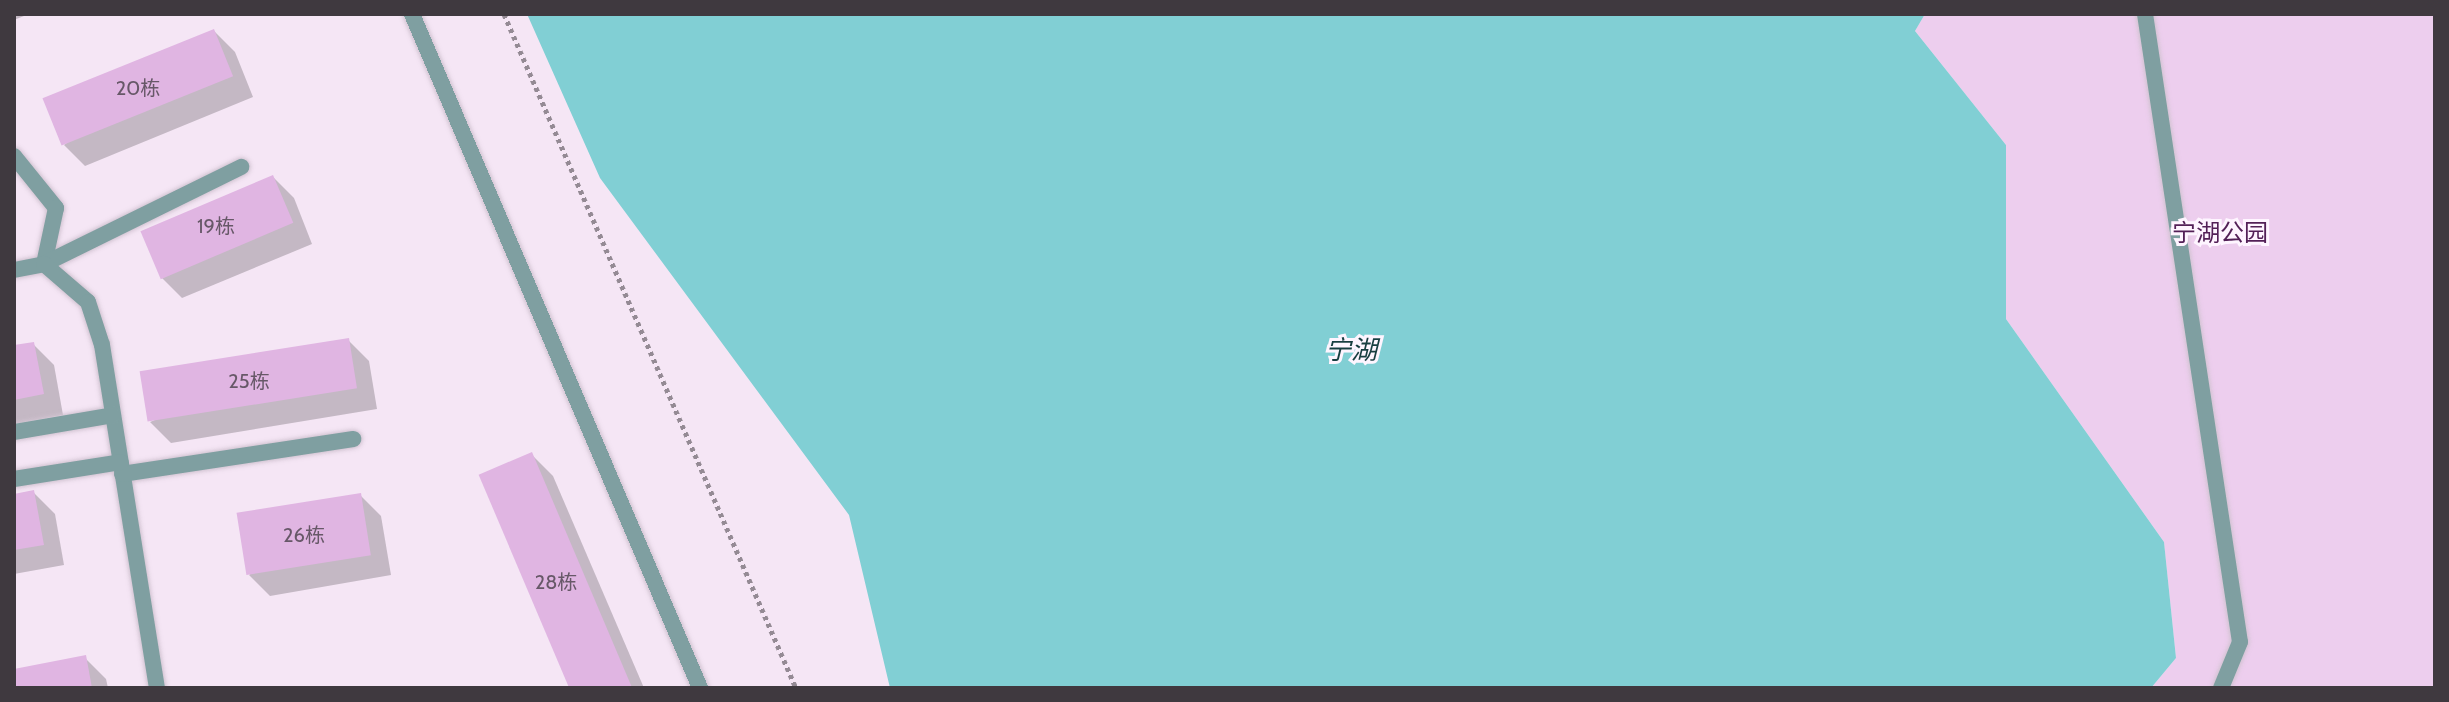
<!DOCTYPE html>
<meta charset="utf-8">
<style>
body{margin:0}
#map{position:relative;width:2449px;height:702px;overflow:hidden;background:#f5e6f5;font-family:Cabin,"Noto Sans SC",sans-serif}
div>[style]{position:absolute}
.green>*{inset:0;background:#edceee}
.water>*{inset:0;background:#81cfd4}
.shadow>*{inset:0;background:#0003}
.building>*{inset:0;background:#e0b5e2;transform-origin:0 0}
.path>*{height:5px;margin-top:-2.5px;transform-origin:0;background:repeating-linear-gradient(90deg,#948a94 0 4px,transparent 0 8px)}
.roads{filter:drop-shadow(0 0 2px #d1c3d1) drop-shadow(0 0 2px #d1c3d1)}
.lane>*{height:16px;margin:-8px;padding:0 8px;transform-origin:8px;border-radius:8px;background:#7f9fa1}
.street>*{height:16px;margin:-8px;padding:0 8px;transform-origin:8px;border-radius:8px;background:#7f9fa1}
span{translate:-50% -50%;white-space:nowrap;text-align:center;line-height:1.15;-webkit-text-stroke:6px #fef5ff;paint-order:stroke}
.number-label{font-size:20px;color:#675868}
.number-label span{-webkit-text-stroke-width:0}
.park-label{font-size:24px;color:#532057}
.water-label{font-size:26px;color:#183e41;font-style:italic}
.frame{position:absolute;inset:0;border:16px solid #3f393f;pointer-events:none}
</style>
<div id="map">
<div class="green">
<i style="clip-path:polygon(1925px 14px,2435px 14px,2435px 688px,2151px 688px,2176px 658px,2164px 542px,2006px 319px,2006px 145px,1915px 31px)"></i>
</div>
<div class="water">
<i style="clip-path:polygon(527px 14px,1925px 14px,1915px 31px,2006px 145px,2006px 319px,2164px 542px,2176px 658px,2151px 688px,890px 688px,849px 515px,600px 178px)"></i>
</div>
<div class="shadow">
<i style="clip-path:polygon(14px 14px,29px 14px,14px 20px)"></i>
<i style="clip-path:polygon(214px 31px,235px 52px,253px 97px,85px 166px,64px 145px)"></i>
<i style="clip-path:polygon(273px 177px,294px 198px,312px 244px,182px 298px,161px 277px)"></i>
<i style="clip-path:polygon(348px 340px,369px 361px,377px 409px,171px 443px,150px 422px)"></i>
<i style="clip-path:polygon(33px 344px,54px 365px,63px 415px,14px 424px,14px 348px)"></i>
<i style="clip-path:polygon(532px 455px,553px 476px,644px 688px,572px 688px)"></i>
<i style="clip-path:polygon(34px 493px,55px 514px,64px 565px,14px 574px,14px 496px)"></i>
<i style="clip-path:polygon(360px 495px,381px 516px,391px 575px,270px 596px,249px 575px)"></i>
<i style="clip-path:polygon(85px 658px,106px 679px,108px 688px,14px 688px,14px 671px)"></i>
</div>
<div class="building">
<i style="left:214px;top:29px;width:51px;height:185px;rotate:68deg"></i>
<i style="left:273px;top:175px;width:52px;height:144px;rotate:67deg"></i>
<i style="left:349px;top:338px;width:51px;height:212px;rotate:81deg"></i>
<i style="clip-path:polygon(34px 342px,44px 394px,14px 400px,14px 345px)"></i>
<i style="left:532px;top:452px;width:257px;height:58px;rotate:67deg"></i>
<i style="clip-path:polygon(34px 490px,44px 545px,14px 550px,14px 494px)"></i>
<i style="left:361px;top:493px;width:63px;height:126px;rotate:81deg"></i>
<i style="clip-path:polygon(86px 655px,92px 688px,14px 688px,14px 669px)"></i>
</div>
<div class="path">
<i style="left:504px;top:14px;width:735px;rotate:66.58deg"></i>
</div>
<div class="roads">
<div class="lane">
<i style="left:412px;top:14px;width:733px;rotate:66.86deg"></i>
<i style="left:14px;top:156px;width:67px;rotate:51.1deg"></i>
<i style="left:56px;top:208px;width:57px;rotate:102.1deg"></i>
<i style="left:44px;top:264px;width:220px;rotate:-26.2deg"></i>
<i style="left:14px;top:270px;width:31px;rotate:-11deg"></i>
<i style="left:44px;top:264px;width:58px;rotate:40.8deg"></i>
<i style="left:88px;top:302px;width:45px;rotate:72deg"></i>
<i style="left:102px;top:345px;width:347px;rotate:80.9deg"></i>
<i style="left:14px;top:432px;width:100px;rotate:-9.7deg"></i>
<i style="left:122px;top:474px;width:234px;rotate:-8.6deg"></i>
<i style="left:14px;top:479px;width:108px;rotate:-9deg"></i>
</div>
<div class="street">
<i style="left:2145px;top:14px;width:635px;rotate:81.4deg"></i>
<i style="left:2240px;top:642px;width:50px;rotate:112.4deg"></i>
</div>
</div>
<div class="number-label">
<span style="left:138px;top:88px">20栋</span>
<span style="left:216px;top:226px">19栋</span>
<span style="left:249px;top:381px">25栋</span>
<span style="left:304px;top:535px">26栋</span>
<span style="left:556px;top:582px">28栋</span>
</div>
<div class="park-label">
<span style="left:2220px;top:233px">宁湖公园</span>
</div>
<div class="water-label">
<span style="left:1351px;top:351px">宁湖</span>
</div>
<div class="frame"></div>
</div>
